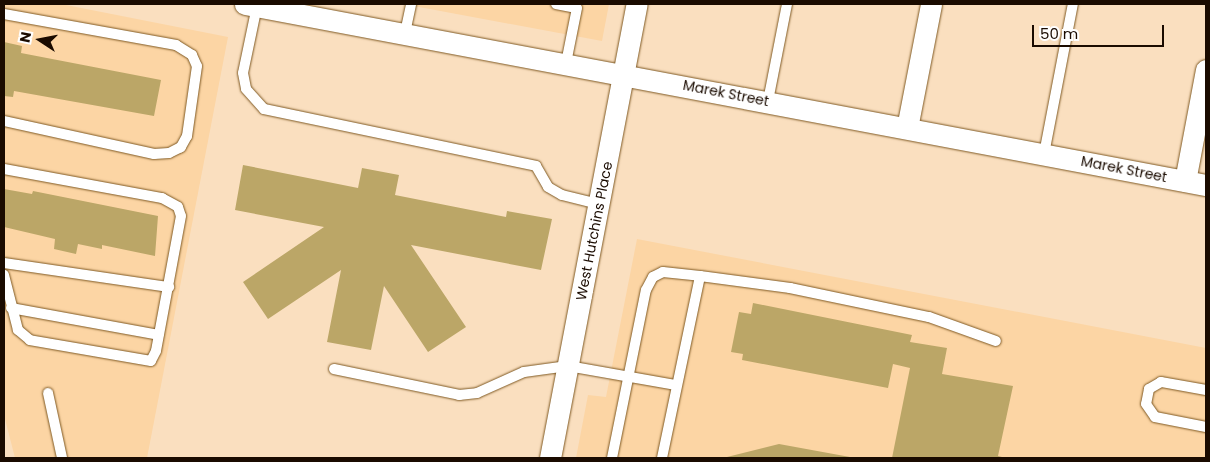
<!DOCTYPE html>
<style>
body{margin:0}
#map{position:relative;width:1210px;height:462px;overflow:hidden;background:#fadfbf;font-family:Poppins,sans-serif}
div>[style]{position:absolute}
.built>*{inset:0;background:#fcd5a4}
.building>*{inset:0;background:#bba667}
.roads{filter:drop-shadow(0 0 1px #7f5923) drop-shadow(0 0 1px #7f5923)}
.service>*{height:10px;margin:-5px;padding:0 5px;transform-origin:5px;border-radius:5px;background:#fff}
.minor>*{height:21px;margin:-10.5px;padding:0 10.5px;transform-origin:10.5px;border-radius:10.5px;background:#fff}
span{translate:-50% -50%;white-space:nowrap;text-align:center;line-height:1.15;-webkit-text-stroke:4px #fff;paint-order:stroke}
.street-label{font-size:14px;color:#1a0b00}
.frame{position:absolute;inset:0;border:5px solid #1a0b00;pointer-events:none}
.north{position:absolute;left:15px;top:15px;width:50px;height:50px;-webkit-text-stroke:4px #fff;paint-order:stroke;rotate:281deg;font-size:14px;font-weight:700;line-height:20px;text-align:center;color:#1a0b00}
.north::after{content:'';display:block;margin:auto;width:18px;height:22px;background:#1a0b00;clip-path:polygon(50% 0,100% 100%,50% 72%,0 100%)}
.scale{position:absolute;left:1032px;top:25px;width:132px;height:22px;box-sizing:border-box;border:2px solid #1a0b00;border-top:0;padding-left:6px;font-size:15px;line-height:18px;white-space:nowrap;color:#1a0b00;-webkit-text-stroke:4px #fff;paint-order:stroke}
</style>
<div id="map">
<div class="built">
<i style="clip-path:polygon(4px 4px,61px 4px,228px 37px,147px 458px,15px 458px,4px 415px)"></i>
<i style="clip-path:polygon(403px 4px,609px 4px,602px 41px)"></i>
<i style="clip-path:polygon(637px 239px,1206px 348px,1206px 458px,576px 458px,588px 395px,606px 397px)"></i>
</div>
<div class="building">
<i style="clip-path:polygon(4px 42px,22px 46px,21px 53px,161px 80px,154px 116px,14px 91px,13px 97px,4px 96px)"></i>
<i style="clip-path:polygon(243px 165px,358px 188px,362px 168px,399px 175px,395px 195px,506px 217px,507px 211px,552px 219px,541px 270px,411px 245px,466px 327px,428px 352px,384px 286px,371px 350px,327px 342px,341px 270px,268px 319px,243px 282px,324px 227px,235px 210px)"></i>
<i style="clip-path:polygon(4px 189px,32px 194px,33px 191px,158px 216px,155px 256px,102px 245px,102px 249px,78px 244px,76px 254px,54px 249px,55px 239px,4px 227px)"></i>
<i style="clip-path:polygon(753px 303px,912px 335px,910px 342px,947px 348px,942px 374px,1013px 386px,998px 456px,1006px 458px,892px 458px,910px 368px,893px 364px,888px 388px,742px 360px,743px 354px,731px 352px,739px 312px,751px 314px)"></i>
<i style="clip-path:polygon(779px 444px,850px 457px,850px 458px,723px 458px)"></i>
</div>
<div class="roads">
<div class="service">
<i style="left:556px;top:4px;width:21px;rotate:11deg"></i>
<i style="left:577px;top:8px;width:56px;rotate:101.3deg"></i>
<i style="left:257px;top:6px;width:68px;rotate:101.8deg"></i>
<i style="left:243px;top:73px;width:16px;rotate:79deg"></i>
<i style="left:246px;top:89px;width:27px;rotate:48deg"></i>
<i style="left:264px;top:109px;width:278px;rotate:11.8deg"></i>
<i style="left:536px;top:166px;width:24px;rotate:60deg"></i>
<i style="left:548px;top:187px;width:16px;rotate:30deg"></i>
<i style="left:562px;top:195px;width:38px;rotate:14deg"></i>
<i style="left:4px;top:14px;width:175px;rotate:10.2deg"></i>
<i style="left:176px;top:45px;width:19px;rotate:32deg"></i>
<i style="left:192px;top:55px;width:12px;rotate:66deg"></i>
<i style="left:197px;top:66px;width:71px;rotate:98.1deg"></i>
<i style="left:187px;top:136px;width:13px;rotate:119deg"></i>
<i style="left:181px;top:147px;width:13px;rotate:153deg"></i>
<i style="left:169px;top:153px;width:15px;rotate:176deg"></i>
<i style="left:154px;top:154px;width:154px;rotate:-167.6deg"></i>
<i style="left:405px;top:33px;width:30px;rotate:-78deg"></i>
<i style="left:768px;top:101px;width:99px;rotate:-78.9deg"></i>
<i style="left:1044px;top:154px;width:153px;rotate:-79.1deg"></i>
<i style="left:4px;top:169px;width:161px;rotate:10.4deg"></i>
<i style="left:162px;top:198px;width:18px;rotate:29deg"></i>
<i style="left:178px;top:207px;width:9px;rotate:72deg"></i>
<i style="left:181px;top:216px;width:137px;rotate:100.5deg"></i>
<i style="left:156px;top:351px;width:11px;rotate:117deg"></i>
<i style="left:151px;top:361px;width:123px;rotate:-170.2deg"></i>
<i style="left:30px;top:340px;width:16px;rotate:-140deg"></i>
<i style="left:18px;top:330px;width:57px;rotate:-104.3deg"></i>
<i style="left:4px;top:263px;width:167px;rotate:8.3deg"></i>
<i style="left:11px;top:308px;width:150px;rotate:10.3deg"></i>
<i style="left:334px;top:369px;width:128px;rotate:11.7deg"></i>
<i style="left:459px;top:395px;width:18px;rotate:-6deg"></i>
<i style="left:477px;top:393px;width:51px;rotate:-24.1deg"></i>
<i style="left:524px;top:372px;width:44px;rotate:-7.8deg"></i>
<i style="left:568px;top:366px;width:110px;rotate:10deg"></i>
<i style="left:1206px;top:390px;width:46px;rotate:-169.9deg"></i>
<i style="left:1161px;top:382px;width:14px;rotate:150deg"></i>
<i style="left:1149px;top:389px;width:15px;rotate:101deg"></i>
<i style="left:1146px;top:404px;width:16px;rotate:55deg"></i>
<i style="left:1155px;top:417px;width:52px;rotate:11.1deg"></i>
<i style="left:48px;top:393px;width:66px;rotate:77.8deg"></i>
<i style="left:612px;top:458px;width:171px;rotate:-78.6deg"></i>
<i style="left:646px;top:290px;width:15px;rotate:-62deg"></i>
<i style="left:653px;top:277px;width:11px;rotate:-27deg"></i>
<i style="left:663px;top:272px;width:37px;rotate:6deg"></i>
<i style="left:662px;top:458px;width:186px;rotate:-78.2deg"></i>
<i style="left:700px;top:276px;width:91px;rotate:7.6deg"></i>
<i style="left:790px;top:288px;width:142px;rotate:11.8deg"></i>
<i style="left:929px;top:317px;width:71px;rotate:19.7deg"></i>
</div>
<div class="minor">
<i style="left:245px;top:4px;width:978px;rotate:10.67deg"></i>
<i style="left:907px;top:128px;width:126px;rotate:-79deg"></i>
<i style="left:1185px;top:181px;width:113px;rotate:-79.3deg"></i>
<i style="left:550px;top:458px;width:462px;rotate:-79.2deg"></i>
</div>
</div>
<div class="street-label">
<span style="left:726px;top:93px;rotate:11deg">Marek Street</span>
<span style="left:1124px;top:169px;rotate:11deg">Marek Street</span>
<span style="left:594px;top:231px;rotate:-79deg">West Hutchins Place</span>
</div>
<div class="frame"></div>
<div class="north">N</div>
<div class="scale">50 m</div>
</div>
